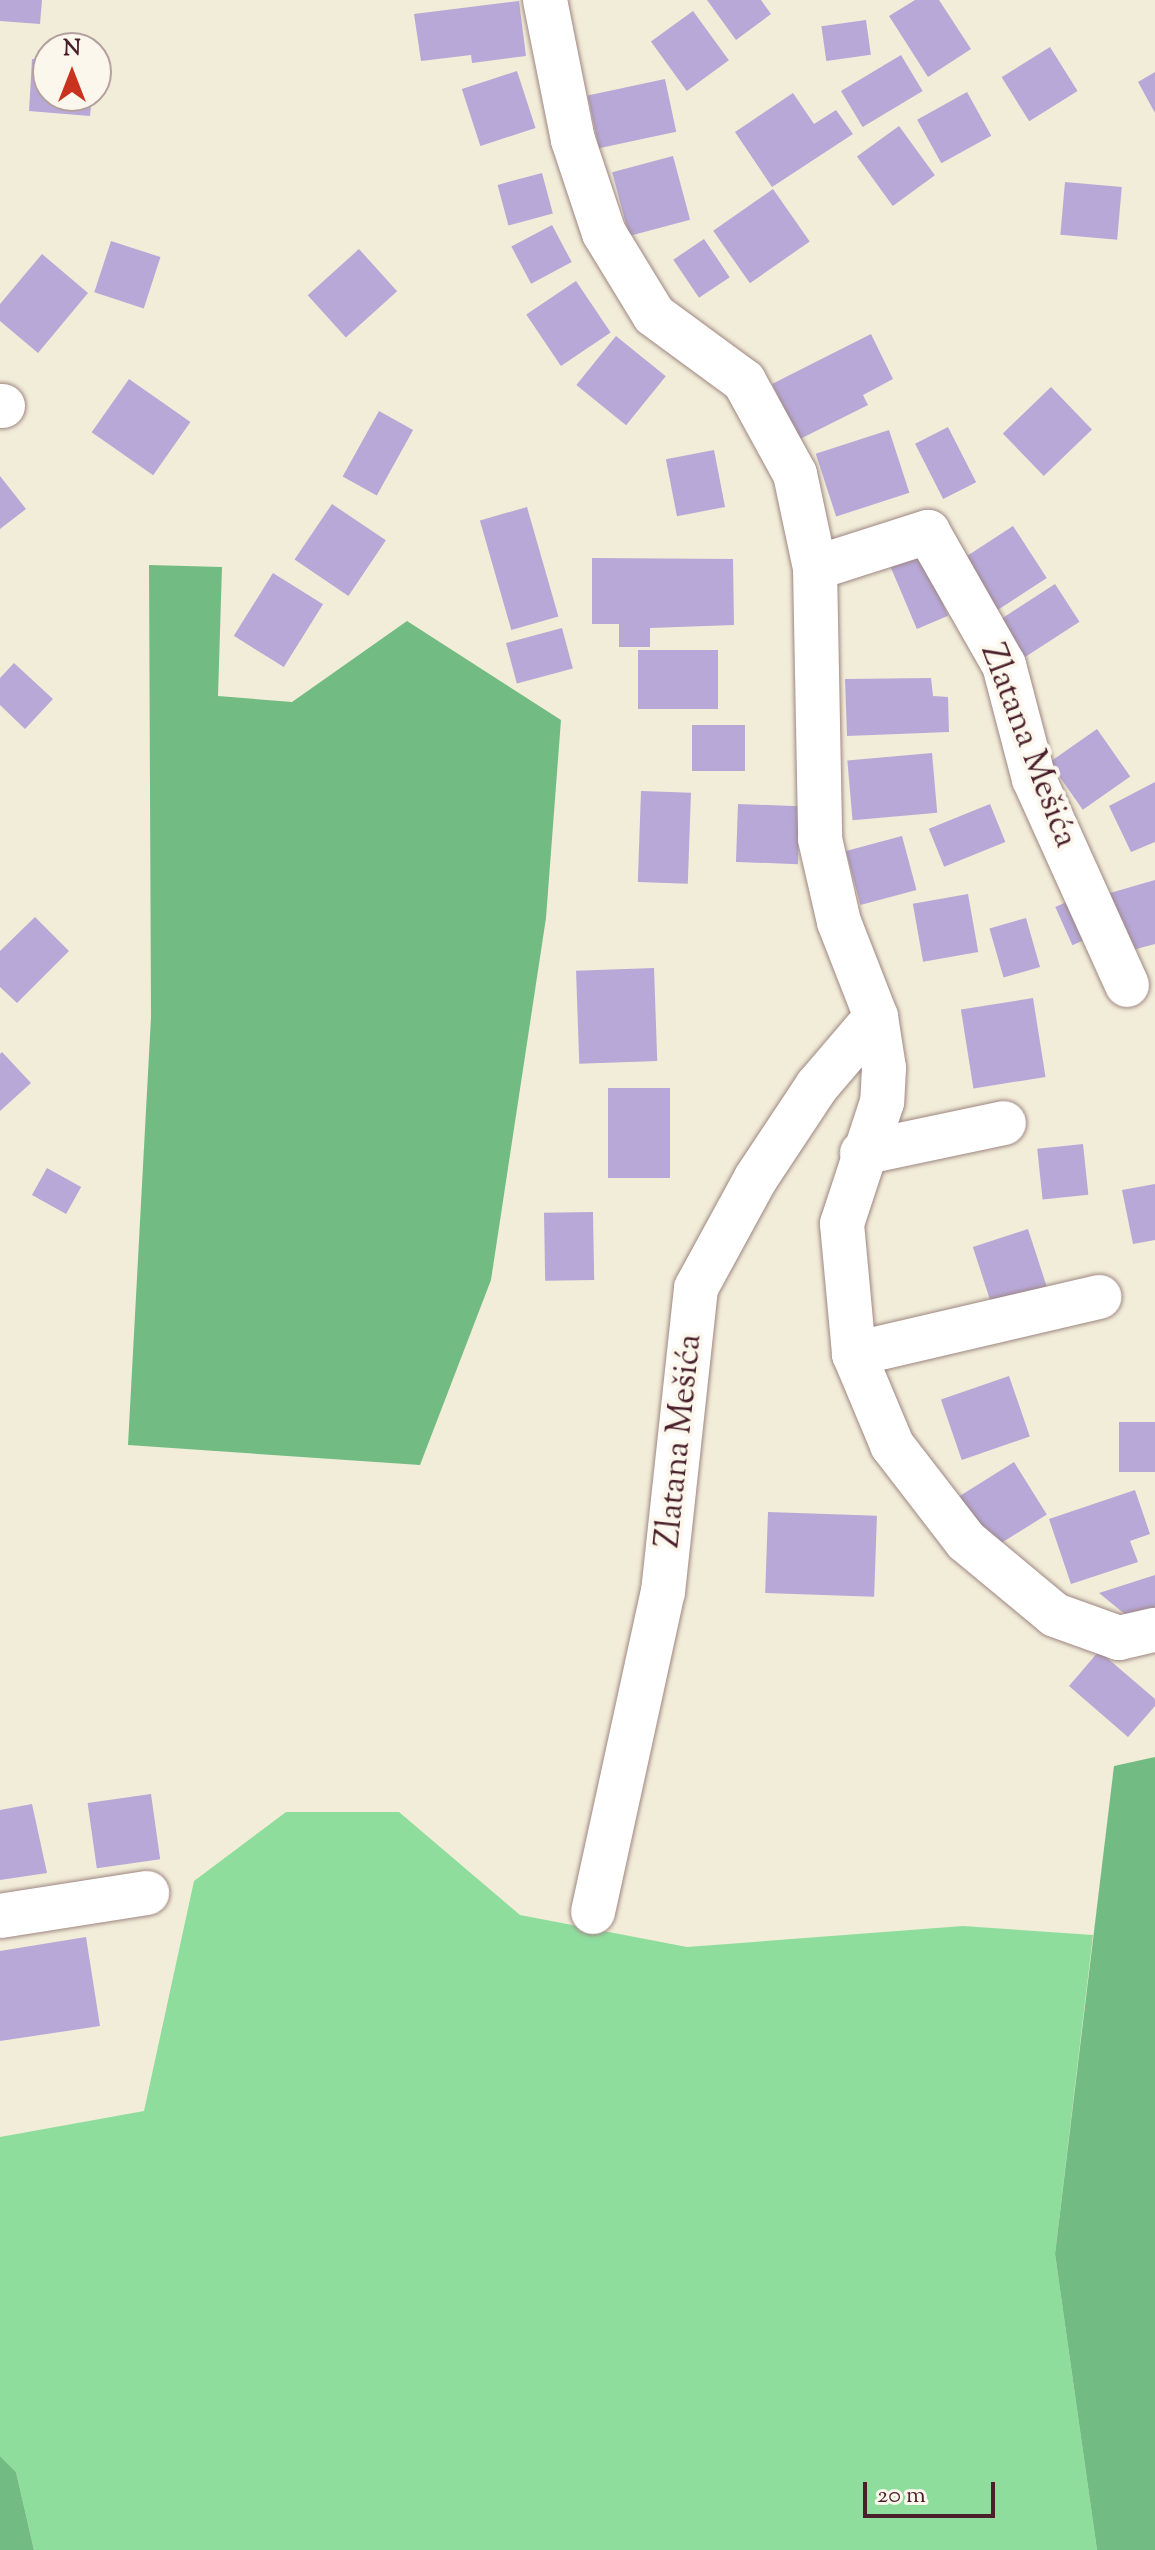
<!DOCTYPE html>
<meta charset="utf-8">
<style>
body{margin:0}
#map{position:relative;width:1155px;height:2550px;overflow:hidden;background:#f2edd8;font-family:"Sorts Mill Goudy",serif}
div>[style]{position:absolute}
.green>*{inset:0;background:#8edd9d}
.forest>*{inset:0;background:#72bc84}
.building>*{inset:0;background:#b7a8d7;transform-origin:0 0}
.roads{filter:drop-shadow(0 0 2px #9e8682) drop-shadow(0 0 2px #9e8682)}
.street>*{height:44px;margin:-22px;padding:0 22px;transform-origin:22px;border-radius:22px;background:#fff}
span{translate:-50% -50%;white-space:nowrap;text-align:center;line-height:1.15;-webkit-text-stroke:8px #fbf7ec;paint-order:stroke}
.street-label{font-size:34px;color:#4a1f2b}
.north{position:absolute;left:32px;top:32px;width:80px;height:80px;box-sizing:border-box;background:#fbf7ec;border:2px solid #b4a19f;border-radius:50%;rotate:0deg;font-size:22px;font-weight:700;line-height:32px;text-align:center;color:#4a1f2b}
.north::after{content:'';display:block;margin:auto;width:28px;height:36px;background:#c8321e;clip-path:polygon(50% 0,100% 100%,50% 72%,0 100%)}
.scale{position:absolute;left:863px;top:2482px;width:132px;height:36px;box-sizing:border-box;border:4px solid #4a1f2b;border-top:0;padding-left:10px;font-size:24px;line-height:28px;white-space:nowrap;color:#4a1f2b;-webkit-text-stroke:6px #fbf7ec;paint-order:stroke}
</style>
<div id="map">
<div class="green">
<i style="clip-path:polygon(286px 1812px,399px 1812px,520px 1915px,687px 1947px,963px 1926px,1093px 1935px,1055px 2254px,1097px 2550px,34px 2550px,16px 2472px,0 2456px,0 2137px,144px 2111px,194px 1881px)"></i>
</div>
<div class="forest">
<i style="clip-path:polygon(149px 565px,222px 567px,218px 696px,292px 702px,407px 621px,561px 720px,546px 918px,491px 1280px,420px 1465px,128px 1445px,151px 1017px)"></i>
<i style="clip-path:polygon(1155px 1757px,1155px 2550px,1097px 2550px,1055px 2254px,1114px 1766px)"></i>
<i style="clip-path:polygon(0 2456px,16px 2472px,34px 2550px,0 2550px)"></i>
</div>
<div class="building">
<i style="clip-path:polygon(0 0,42px 0,40px 24px,0 21px)"></i>
<i style="clip-path:polygon(707px 0,761px 0,771px 14px,736px 40px)"></i>
<i style="clip-path:polygon(915px 0,939px 0,971px 49px,928px 77px,889px 16px)"></i>
<i style="clip-path:polygon(519px 1px,526px 56px,472px 63px,471px 55px,421px 61px,414px 14px)"></i>
<i style="left:693px;top:11px;width:61px;height:52px;rotate:54deg"></i>
<i style="left:866px;top:20px;width:35px;height:45px;rotate:82deg"></i>
<i style="left:1050px;top:47px;width:52px;height:57px;rotate:58deg"></i>
<i style="left:901px;top:55px;width:42px;height:70px;rotate:59deg"></i>
<i style="clip-path:polygon(32px 59px,48px 60px,48px 96px,92px 96px,90px 116px,29px 111px)"></i>
<i style="left:517px;top:71px;width:60px;height:58px;rotate:72deg"></i>
<i style="clip-path:polygon(1155px 72px,1155px 113px,1138px 82px)"></i>
<i style="left:665px;top:79px;width:54px;height:79px;rotate:78deg"></i>
<i style="left:967px;top:92px;width:50px;height:57px;rotate:61deg"></i>
<i style="clip-path:polygon(793px 93px,814px 124px,836px 110px,853px 134px,772px 187px,735px 132px)"></i>
<i style="left:899px;top:126px;width:61px;height:52px;rotate:54deg"></i>
<i style="left:673px;top:156px;width:66px;height:63px;rotate:75deg"></i>
<i style="left:542px;top:173px;width:42px;height:46px;rotate:75deg"></i>
<i style="left:1065px;top:182px;width:57px;height:53px;rotate:5deg"></i>
<i style="left:773px;top:189px;width:64px;height:73px;rotate:55deg"></i>
<i style="left:552px;top:225px;width:42px;height:46px;rotate:62deg"></i>
<i style="left:704px;top:239px;width:46px;height:37px;rotate:56deg"></i>
<i style="left:111px;top:241px;width:52px;height:54px;rotate:18deg"></i>
<i style="left:359px;top:249px;width:57px;height:69px;rotate:48deg"></i>
<i style="clip-path:polygon(42px 254px,88px 293px,38px 353px,0 321px,0 304px)"></i>
<i style="left:576px;top:281px;width:62px;height:60px;rotate:56deg"></i>
<i style="clip-path:polygon(871px 334px,893px 379px,863px 395px,868px 405px,800px 439px,772px 384px)"></i>
<i style="left:616px;top:336px;width:64px;height:63px;rotate:39deg"></i>
<i style="left:129px;top:379px;width:75px;height:65px;rotate:35deg"></i>
<i style="left:1051px;top:387px;width:59px;height:67px;rotate:46deg"></i>
<i style="left:379px;top:411px;width:39px;height:75px;rotate:29deg"></i>
<i style="left:948px;top:427px;width:62px;height:37px;rotate:63deg"></i>
<i style="left:889px;top:430px;width:66px;height:77px;rotate:72deg"></i>
<i style="left:714px;top:450px;width:58px;height:49px;rotate:79deg"></i>
<i style="clip-path:polygon(0 476px,26px 509px,0 529px)"></i>
<i style="left:332px;top:504px;width:65px;height:67px;rotate:34deg"></i>
<i style="left:527px;top:507px;width:114px;height:49px;rotate:74deg"></i>
<i style="left:1013px;top:526px;width:62px;height:59px;rotate:57deg"></i>
<i style="left:922px;top:554px;width:67px;height:34px;rotate:67deg"></i>
<i style="clip-path:polygon(592px 558px,733px 559px,734px 625px,650px 628px,650px 647px,619px 647px,619px 624px,592px 624px)"></i>
<i style="left:273px;top:573px;width:59px;height:74px;rotate:32deg"></i>
<i style="left:1055px;top:584px;width:45px;height:68px;rotate:57deg"></i>
<i style="left:562px;top:628px;width:42px;height:58px;rotate:75deg"></i>
<i style="left:638px;top:650px;width:80px;height:59px"></i>
<i style="clip-path:polygon(14px 663px,53px 699px,25px 729px,0 705px,0 678px)"></i>
<i style="clip-path:polygon(931px 678px,933px 696px,948px 697px,949px 732px,847px 736px,845px 679px)"></i>
<i style="left:692px;top:725px;width:53px;height:46px"></i>
<i style="left:1097px;top:729px;width:58px;height:58px;rotate:55deg"></i>
<i style="left:932px;top:753px;width:60px;height:85px;rotate:85deg"></i>
<i style="clip-path:polygon(1155px 782px,1155px 842px,1131px 852px,1109px 806px)"></i>
<i style="left:641px;top:791px;width:50px;height:91px;rotate:2deg"></i>
<i style="left:738px;top:804px;width:62px;height:58px;rotate:2deg"></i>
<i style="left:990px;top:804px;width:41px;height:66px;rotate:68deg"></i>
<i style="left:902px;top:836px;width:56px;height:58px;rotate:75deg"></i>
<i style="clip-path:polygon(1155px 880px,1155px 944px,1129px 951px,1110px 893px)"></i>
<i style="left:968px;top:894px;width:59px;height:56px;rotate:80deg"></i>
<i style="left:1080px;top:896px;width:42px;height:27px;rotate:66deg"></i>
<i style="clip-path:polygon(35px 917px,69px 951px,17px 1003px,0 987px,0 951px)"></i>
<i style="left:1026px;top:918px;width:51px;height:38px;rotate:74deg"></i>
<i style="left:654px;top:968px;width:93px;height:78px;rotate:88deg"></i>
<i style="left:1033px;top:998px;width:80px;height:73px;rotate:81deg"></i>
<i style="clip-path:polygon(2px 1052px,31px 1083px,0 1111px,0 1054px)"></i>
<i style="left:608px;top:1088px;width:62px;height:90px"></i>
<i style="left:1083px;top:1144px;width:51px;height:46px;rotate:84deg"></i>
<i style="left:47px;top:1168px;width:39px;height:31px;rotate:29deg"></i>
<i style="clip-path:polygon(1155px 1184px,1155px 1240px,1133px 1244px,1122px 1190px)"></i>
<i style="left:593px;top:1212px;width:68px;height:49px;rotate:89deg"></i>
<i style="left:1028px;top:1229px;width:60px;height:58px;rotate:72deg"></i>
<i style="left:1009px;top:1376px;width:64px;height:72px;rotate:71deg"></i>
<i style="left:1155px;top:1422px;width:50px;height:36px;rotate:90deg"></i>
<i style="left:1014px;top:1462px;width:62px;height:64px;rotate:58deg"></i>
<i style="clip-path:polygon(1135px 1490px,1150px 1534px,1130px 1541px,1138px 1562px,1071px 1584px,1049px 1519px)"></i>
<i style="left:768px;top:1512px;width:109px;height:81px;rotate:2deg"></i>
<i style="clip-path:polygon(1155px 1575px,1155px 1616px,1132px 1620px,1099px 1593px)"></i>
<i style="clip-path:polygon(1099px 1651px,1155px 1699px,1155px 1706px,1128px 1737px,1069px 1686px)"></i>
<i style="left:151px;top:1794px;width:66px;height:64px;rotate:82deg"></i>
<i style="clip-path:polygon(32px 1804px,47px 1873px,0 1880px,0 1810px)"></i>
<i style="clip-path:polygon(86px 1937px,100px 2026px,0 2041px,0 1951px)"></i>
</div>
<div class="roads">
<div class="street">
<i style="left:545px;top:0;width:143px;rotate:78.7deg"></i>
<i style="left:573px;top:140px;width:98px;rotate:71.6deg"></i>
<i style="left:604px;top:233px;width:96px;rotate:58.6deg"></i>
<i style="left:654px;top:315px;width:112px;rotate:36.3deg"></i>
<i style="left:744px;top:381px;width:106px;rotate:61.3deg"></i>
<i style="left:795px;top:474px;width:96px;rotate:78deg"></i>
<i style="left:815px;top:568px;width:271px;rotate:88.9deg"></i>
<i style="left:820px;top:839px;width:85px;rotate:77.1deg"></i>
<i style="left:839px;top:922px;width:102px;rotate:68.7deg"></i>
<i style="left:876px;top:1017px;width:52px;rotate:81.1deg"></i>
<i style="left:884px;top:1068px;width:34px;rotate:93deg"></i>
<i style="left:882px;top:1102px;width:128px;rotate:108.2deg"></i>
<i style="left:842px;top:1224px;width:131px;rotate:84.7deg"></i>
<i style="left:854px;top:1354px;width:99px;rotate:67.3deg"></i>
<i style="left:892px;top:1445px;width:121px;rotate:52.4deg"></i>
<i style="left:966px;top:1541px;width:116px;rotate:39.7deg"></i>
<i style="left:1055px;top:1615px;width:68px;rotate:19.8deg"></i>
<i style="left:1119px;top:1638px;width:37px;rotate:-13deg"></i>
<i style="left:0;top:406px;width:3px"></i>
<i style="left:815px;top:568px;width:119px;rotate:-17.7deg"></i>
<i style="left:928px;top:532px;width:153px;rotate:60.3deg"></i>
<i style="left:1004px;top:665px;width:118px;rotate:75.3deg"></i>
<i style="left:1034px;top:779px;width:226px;rotate:65.7deg"></i>
<i style="left:862px;top:1153px;width:145px;rotate:-11.9deg"></i>
<i style="left:854px;top:1354px;width:252px;rotate:-13.1deg"></i>
<i style="left:593px;top:1912px;width:328px;rotate:-77.7deg"></i>
<i style="left:663px;top:1592px;width:306px;rotate:-83.8deg"></i>
<i style="left:696px;top:1288px;width:125px;rotate:-61.4deg"></i>
<i style="left:756px;top:1178px;width:110px;rotate:-56.5deg"></i>
<i style="left:817px;top:1086px;width:91px;rotate:-49.5deg"></i>
<i style="left:0;top:1916px;width:149px;rotate:-8.9deg"></i>
</div>
</div>
<div class="street-label">
<span style="left:1028px;top:746px;rotate:69deg">Zlatana Mešića</span>
<span style="left:680px;top:1441px;rotate:-84deg">Zlatana Mešića</span>
</div>
<div class="north">N</div>
<div class="scale">20 m</div>
</div>
